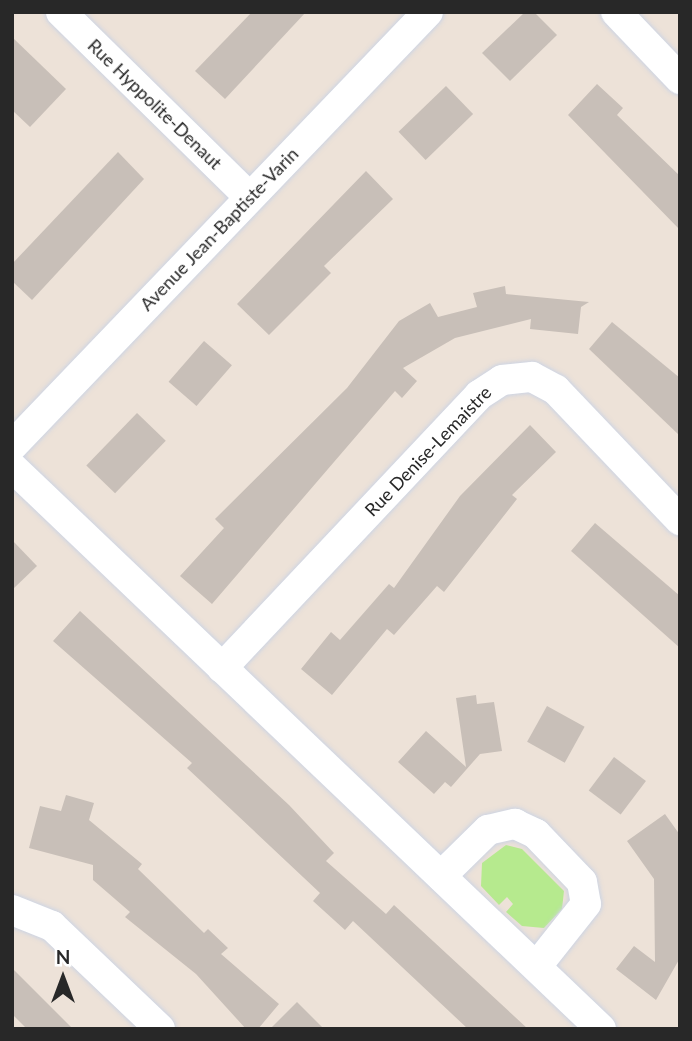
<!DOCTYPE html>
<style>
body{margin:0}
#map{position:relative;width:692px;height:1041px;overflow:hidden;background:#ede2d8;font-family:Lato,sans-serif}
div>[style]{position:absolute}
.green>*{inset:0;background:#b6ea8e}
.building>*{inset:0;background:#c8bfb8;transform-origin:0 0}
.roads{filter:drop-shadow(0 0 2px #cdd4e3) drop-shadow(0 0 2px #cdd4e3)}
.minor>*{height:30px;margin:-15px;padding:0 15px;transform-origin:15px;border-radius:15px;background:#fff}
span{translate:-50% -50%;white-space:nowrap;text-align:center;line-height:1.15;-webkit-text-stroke:6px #fff;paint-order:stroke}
.street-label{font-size:18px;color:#282828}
.frame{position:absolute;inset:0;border:14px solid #282828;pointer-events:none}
.north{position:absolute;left:28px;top:943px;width:70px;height:70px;-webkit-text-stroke:5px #fff;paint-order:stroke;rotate:0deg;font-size:19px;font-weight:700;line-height:28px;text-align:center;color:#282828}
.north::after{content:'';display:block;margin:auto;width:24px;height:32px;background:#282828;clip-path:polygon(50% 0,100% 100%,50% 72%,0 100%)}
</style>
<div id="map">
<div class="green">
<i style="clip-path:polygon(506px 845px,522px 849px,564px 891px,562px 909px,544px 928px,522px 926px,506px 912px,513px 904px,507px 897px,499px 905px,481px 886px,482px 863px)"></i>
</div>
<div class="building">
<i style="clip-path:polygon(252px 12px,306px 12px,225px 99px,195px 71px)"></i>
<i style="clip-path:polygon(525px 12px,534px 12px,557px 35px,510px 81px,482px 53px)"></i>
<i style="clip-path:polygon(12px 37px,66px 89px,30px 127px,12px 110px)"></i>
<i style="clip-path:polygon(597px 84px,623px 108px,617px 115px,680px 176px,680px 230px,568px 115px)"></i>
<i style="left:446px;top:86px;width:39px;height:66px;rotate:46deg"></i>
<i style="clip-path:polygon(118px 152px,144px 179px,32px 300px,12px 281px,12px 264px)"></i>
<i style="clip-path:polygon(366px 171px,393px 199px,324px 266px,331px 273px,269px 335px,237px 304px)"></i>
<i style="clip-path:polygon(505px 286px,506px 294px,589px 302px,581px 307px,578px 334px,530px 329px,531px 319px,455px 338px,403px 368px,417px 381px,402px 398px,395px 391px,212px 604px,180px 576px,224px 528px,215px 519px,347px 388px,399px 321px,430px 303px,438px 317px,477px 307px,473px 293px)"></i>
<i style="clip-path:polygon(612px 322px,680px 378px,680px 436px,589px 349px)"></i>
<i style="left:204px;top:341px;width:37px;height:54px;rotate:41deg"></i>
<i style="left:137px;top:413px;width:40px;height:73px;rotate:44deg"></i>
<i style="clip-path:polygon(530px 425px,556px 452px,512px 495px,517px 499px,444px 592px,437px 586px,394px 635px,387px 629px,332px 695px,301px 669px,331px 632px,340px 640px,389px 584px,394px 588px,460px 496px)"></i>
<i style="clip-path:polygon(595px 523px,680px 596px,680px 648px,571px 551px)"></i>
<i style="clip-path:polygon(12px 540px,37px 566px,12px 590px)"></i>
<i style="clip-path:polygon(80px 611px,289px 805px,334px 853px,326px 861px,386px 914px,394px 905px,528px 1029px,468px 1029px,353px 921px,345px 930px,313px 901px,320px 893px,187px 768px,192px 763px,53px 641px)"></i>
<i style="clip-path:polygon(476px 695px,477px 704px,494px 702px,502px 751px,480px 754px,451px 787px,445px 782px,434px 794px,398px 762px,426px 731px,466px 767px,456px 698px)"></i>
<i style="left:547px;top:706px;width:43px;height:41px;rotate:29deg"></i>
<i style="left:614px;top:757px;width:40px;height:42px;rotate:37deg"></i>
<i style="clip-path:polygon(66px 795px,94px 803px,89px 820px,142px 864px,138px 869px,204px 933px,208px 929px,228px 948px,221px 954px,279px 1004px,258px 1029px,246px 1029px,196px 974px,125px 917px,130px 912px,93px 880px,93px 865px,29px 848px,40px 806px,61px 811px)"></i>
<i style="clip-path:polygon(665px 814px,680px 835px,680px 958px,656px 1000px,616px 969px,634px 946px,655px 962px,654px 879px,627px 841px)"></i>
<i style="clip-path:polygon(12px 968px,73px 1029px,27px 1029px,12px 1014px)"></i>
<i style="clip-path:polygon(297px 1002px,324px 1029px,270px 1029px)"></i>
</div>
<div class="roads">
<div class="minor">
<i style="left:61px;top:12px;width:264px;rotate:44.5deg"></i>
<i style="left:616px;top:12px;width:93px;rotate:46.3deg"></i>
<i style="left:12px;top:446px;width:601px;rotate:-46.21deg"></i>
<i style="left:12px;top:467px;width:814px;rotate:43.66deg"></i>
<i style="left:222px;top:668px;width:375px;rotate:-46.7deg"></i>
<i style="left:479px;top:395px;width:27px;rotate:-33deg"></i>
<i style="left:502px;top:380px;width:30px;rotate:-6deg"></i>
<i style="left:532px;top:377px;width:27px;rotate:28deg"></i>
<i style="left:556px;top:390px;width:180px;rotate:46.4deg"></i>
<i style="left:441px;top:876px;width:66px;rotate:-44.4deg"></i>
<i style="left:488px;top:830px;width:28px;rotate:-13deg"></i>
<i style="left:515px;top:824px;width:23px;rotate:25deg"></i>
<i style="left:536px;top:834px;width:66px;rotate:46.2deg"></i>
<i style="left:582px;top:882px;width:22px;rotate:80deg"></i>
<i style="left:586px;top:904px;width:80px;rotate:128.4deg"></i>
<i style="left:12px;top:910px;width:43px;rotate:21.8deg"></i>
<i style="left:52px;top:926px;width:149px;rotate:43.6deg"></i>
</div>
</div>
<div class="street-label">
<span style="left:155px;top:104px;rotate:44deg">Rue Hyppolite-Denaut</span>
<span style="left:219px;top:229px;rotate:-46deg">Avenue Jean-Baptiste-Varin</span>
<span style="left:428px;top:451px;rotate:-46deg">Rue Denise-Lemaistre</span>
</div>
<div class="frame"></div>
<div class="north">N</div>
</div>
